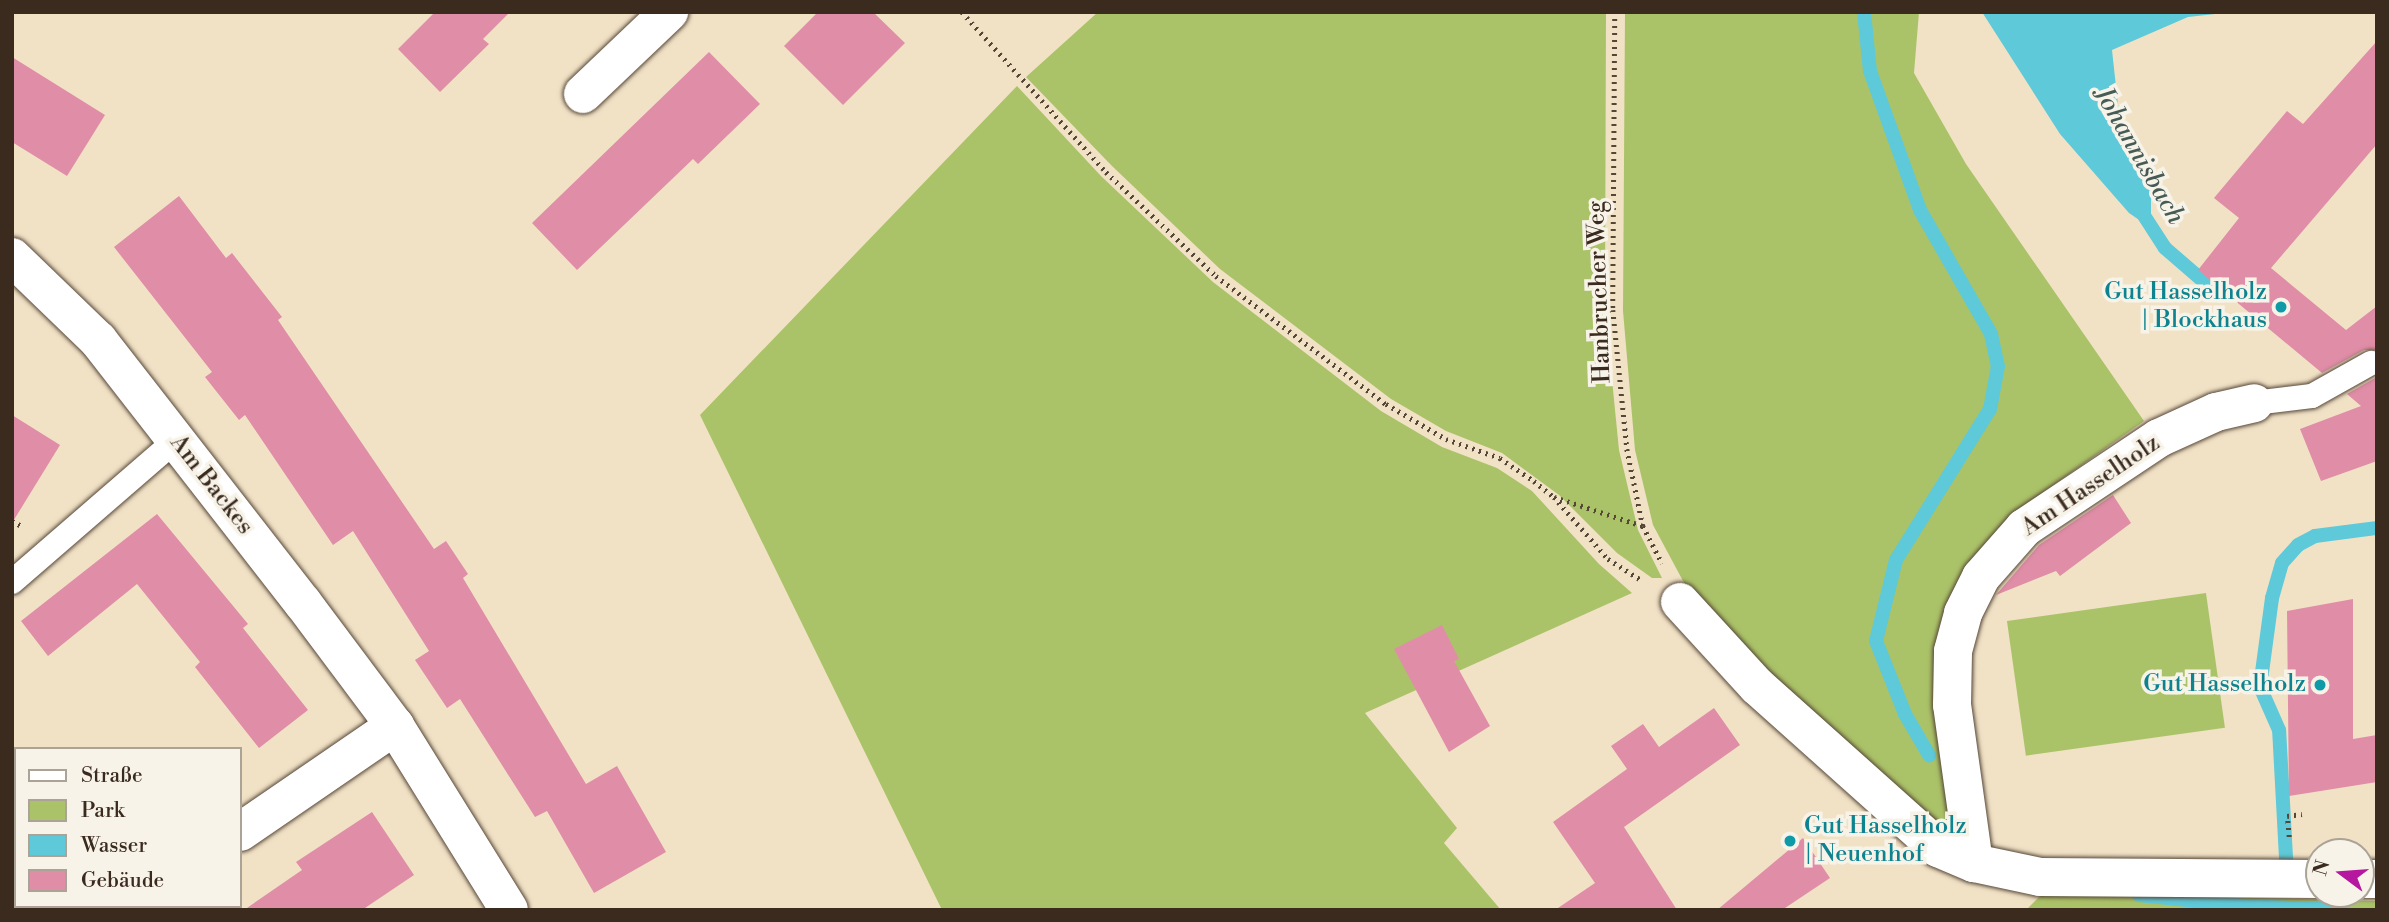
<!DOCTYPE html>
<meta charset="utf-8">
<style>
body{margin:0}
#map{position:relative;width:2389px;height:922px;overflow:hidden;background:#f1e2c6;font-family:"Libre Bodoni",serif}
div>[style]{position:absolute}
.green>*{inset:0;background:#abc368;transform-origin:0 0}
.water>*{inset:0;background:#5ec9d8}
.stream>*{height:14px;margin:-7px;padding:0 7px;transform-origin:7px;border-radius:7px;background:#5ec9d8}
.building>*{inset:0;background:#e08da7}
.path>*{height:4.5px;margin-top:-2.25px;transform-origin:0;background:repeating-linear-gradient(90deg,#564637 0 2px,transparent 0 7px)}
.roads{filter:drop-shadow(0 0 2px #564637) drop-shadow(0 0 2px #564637)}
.lane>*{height:24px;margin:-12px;padding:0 12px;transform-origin:12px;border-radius:12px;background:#fff}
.street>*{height:38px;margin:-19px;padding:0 19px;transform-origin:19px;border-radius:19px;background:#fff}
.dots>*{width:19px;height:19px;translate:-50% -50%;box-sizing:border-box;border:4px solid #f7f3e8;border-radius:50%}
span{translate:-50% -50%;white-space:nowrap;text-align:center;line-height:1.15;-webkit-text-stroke:7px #f7f3e8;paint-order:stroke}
.street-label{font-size:24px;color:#3b2a1e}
.culture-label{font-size:24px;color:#0d838f}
.right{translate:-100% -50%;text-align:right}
.left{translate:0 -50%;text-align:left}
.water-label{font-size:26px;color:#465a56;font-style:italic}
.frame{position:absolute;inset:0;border:14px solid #3b2a1e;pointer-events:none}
.legend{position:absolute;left:14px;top:747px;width:228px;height:161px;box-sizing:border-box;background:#f7f3e8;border:2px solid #aca397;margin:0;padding:9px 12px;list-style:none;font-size:21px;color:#3b2a1e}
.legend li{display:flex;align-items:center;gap:14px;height:35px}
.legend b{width:35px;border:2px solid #aca397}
.north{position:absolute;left:2305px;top:838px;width:70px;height:70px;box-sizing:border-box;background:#f7f3e8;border:2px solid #aca397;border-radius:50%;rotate:286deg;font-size:19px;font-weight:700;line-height:28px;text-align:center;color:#3b2a1e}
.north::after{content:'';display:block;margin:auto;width:24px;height:32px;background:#b5179e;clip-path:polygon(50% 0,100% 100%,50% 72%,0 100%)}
</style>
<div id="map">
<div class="green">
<i style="clip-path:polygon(1098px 12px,1606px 12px,1605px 309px,1619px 450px,1638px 530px,1662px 578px,1652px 578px,1617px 553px,1559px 495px,1502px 453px,1446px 431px,1391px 399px,1220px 269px,1112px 166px,1026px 77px)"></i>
<i style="clip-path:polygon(1625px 12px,1919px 12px,1914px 73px,1966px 164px,2144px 421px,2038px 496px,1992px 542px,1954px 610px,1953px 819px,1943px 827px,1914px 814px,1690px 594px,1653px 525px,1635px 450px,1623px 311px)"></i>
<i style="clip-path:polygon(1017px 86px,1101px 176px,1213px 282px,1381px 411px,1442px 447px,1497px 468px,1532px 491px,1599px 564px,1632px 593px,1365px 713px,1457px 828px,1444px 843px,1501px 910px,942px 910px,700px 415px)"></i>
<i style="left:2206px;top:593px;width:136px;height:201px;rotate:82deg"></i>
<i style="clip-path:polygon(2043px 893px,2377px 901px,2377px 910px,2026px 910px)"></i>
</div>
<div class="water">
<i style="clip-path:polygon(1982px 12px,2233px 12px,2188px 17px,2112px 50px,2118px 105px,2151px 185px,2151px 228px,2129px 213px,2060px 134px)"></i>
</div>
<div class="stream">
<i style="left:1864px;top:12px;width:59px;rotate:84.2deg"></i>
<i style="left:1870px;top:71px;width:148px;rotate:70.2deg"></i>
<i style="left:1920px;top:210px;width:143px;rotate:60.2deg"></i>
<i style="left:1991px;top:334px;width:33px;rotate:78deg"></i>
<i style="left:1998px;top:366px;width:44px;rotate:100.5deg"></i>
<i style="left:1990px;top:409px;width:178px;rotate:121.9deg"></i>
<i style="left:1896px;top:560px;width:83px;rotate:103.9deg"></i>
<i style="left:1876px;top:641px;width:79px;rotate:68.3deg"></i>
<i style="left:1905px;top:714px;width:48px;rotate:59.7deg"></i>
<i style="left:2143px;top:214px;width:40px;rotate:57.1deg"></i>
<i style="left:2165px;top:248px;width:60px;rotate:40.9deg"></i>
<i style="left:2210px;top:287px;width:21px;rotate:-47deg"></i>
<i style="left:2287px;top:876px;width:146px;rotate:-93.1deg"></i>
<i style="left:2279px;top:730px;width:47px;rotate:-113.8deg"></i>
<i style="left:2260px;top:687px;width:90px;rotate:-82.3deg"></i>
<i style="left:2272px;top:598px;width:36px;rotate:-74deg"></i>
<i style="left:2282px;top:563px;width:24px;rotate:-48deg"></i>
<i style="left:2298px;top:545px;width:19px;rotate:-28deg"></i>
<i style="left:2315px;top:536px;width:63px;rotate:-7.4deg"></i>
<i style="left:2139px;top:895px;width:107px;rotate:5.9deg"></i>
<i style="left:2245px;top:906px;width:99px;rotate:2.3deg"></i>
</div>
<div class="building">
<i style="clip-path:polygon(435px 12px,510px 12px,483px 39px,489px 44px,440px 92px,398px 49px)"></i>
<i style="clip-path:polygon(818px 12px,873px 12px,905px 43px,843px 105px,784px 46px)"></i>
<i style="clip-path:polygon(2377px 41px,2377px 144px,2271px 268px,2346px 330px,2377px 306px,2377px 350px,2364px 350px,2322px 373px,2198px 270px,2239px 218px,2214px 198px,2287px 111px,2303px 124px)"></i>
<i style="clip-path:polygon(709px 52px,760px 104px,698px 164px,693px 159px,577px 270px,532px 223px)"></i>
<i style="clip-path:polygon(12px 57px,105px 115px,67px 176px,12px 142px)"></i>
<i style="clip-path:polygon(179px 196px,226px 258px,232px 253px,282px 317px,278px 320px,434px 549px,446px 541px,468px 574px,463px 578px,586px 784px,617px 766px,666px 852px,594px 893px,547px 811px,535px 817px,460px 699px,447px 708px,415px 660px,429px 651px,353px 531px,333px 545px,245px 415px,239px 420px,205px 377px,212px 372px,114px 247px)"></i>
<i style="clip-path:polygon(2377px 377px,2377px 461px,2321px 481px,2300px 429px,2361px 406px,2347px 394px)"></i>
<i style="clip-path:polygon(12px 415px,60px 445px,12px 523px)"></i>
<i style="clip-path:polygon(2113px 495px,2131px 523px,2060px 576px,2056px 571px,1996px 595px,2039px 545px)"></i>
<i style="clip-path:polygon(157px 514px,248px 624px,243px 628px,308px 710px,259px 748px,195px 667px,200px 662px,137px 584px,48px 656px,21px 621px)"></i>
<i style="clip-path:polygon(2353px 599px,2353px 739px,2377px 735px,2377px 782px,2289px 796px,2287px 611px)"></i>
<i style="clip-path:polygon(1442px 625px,1459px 659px,1454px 661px,1490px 726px,1449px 752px,1394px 649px)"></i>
<i style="clip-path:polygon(1714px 708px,1740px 745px,1624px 827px,1677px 910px,1555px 910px,1595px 883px,1553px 822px,1627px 769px,1611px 746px,1643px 724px,1659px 747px)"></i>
<i style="clip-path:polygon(372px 812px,414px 875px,362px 910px,244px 910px,302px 870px,296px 862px)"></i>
<i style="clip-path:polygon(1803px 838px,1830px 878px,1782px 910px,1717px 910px)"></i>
</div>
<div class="path">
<i style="left:962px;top:12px;width:215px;rotate:48deg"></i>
<i style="left:1106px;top:172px;width:151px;rotate:43.4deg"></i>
<i style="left:1216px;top:276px;width:213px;rotate:37deg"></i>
<i style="left:1386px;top:404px;width:69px;rotate:30.3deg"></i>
<i style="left:1446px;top:439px;width:57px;rotate:19.4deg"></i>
<i style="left:1500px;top:458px;width:41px;rotate:34.1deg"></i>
<i style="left:1534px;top:481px;width:26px;rotate:39deg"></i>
<i style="left:1554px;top:497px;width:82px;rotate:48.9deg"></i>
<i style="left:1608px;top:559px;width:41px;rotate:32.2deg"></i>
<i style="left:1615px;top:12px;width:298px;rotate:90.4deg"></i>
<i style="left:1613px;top:310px;width:140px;rotate:84.2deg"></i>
<i style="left:1627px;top:449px;width:79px;rotate:78.3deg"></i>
<i style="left:1643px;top:526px;width:42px;rotate:62.8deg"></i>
<i style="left:1554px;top:497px;width:94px;rotate:18deg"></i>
<i style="left:12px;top:521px;width:11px;rotate:27deg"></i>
<i style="left:2289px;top:837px;width:21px;rotate:-95deg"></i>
<i style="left:2287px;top:816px;width:15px;rotate:-8deg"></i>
</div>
<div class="roads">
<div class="lane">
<i style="left:2254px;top:403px;width:58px;rotate:-6.9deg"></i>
<i style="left:2312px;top:396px;width:68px;rotate:-29.2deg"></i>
<i style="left:12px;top:582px;width:217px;rotate:-40.9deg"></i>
</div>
<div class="street">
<i style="left:583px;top:94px;width:119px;rotate:-43.6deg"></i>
<i style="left:12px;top:257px;width:120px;rotate:44deg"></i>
<i style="left:98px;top:340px;width:333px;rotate:52.1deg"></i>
<i style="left:303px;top:603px;width:154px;rotate:53.2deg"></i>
<i style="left:395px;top:726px;width:216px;rotate:58.2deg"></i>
<i style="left:1680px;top:602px;width:114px;rotate:47.5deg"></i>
<i style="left:1757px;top:686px;width:243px;rotate:41.8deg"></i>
<i style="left:1938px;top:848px;width:39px;rotate:23deg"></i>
<i style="left:1974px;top:863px;width:67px;rotate:12deg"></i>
<i style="left:2040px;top:877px;width:279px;rotate:0.4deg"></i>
<i style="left:240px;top:832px;width:188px;rotate:-34.4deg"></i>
<i style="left:1974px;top:863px;width:160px;rotate:-97.9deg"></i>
<i style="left:1952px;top:705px;width:54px;rotate:-88.9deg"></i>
<i style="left:1953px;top:651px;width:39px;rotate:-75deg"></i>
<i style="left:1963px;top:613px;width:40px;rotate:-63.4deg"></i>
<i style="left:1981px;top:577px;width:65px;rotate:-48.7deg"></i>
<i style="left:2024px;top:528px;width:162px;rotate:-33.7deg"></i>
<i style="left:2159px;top:438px;width:63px;rotate:-24.5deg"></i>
<i style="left:2216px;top:412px;width:39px;rotate:-13deg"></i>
<i style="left:2361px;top:879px;width:16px"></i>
<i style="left:141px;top:910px;width:5px;rotate:-53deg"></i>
</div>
</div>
<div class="dots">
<i style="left:2281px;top:307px;background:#0f9aa8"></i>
<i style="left:2320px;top:685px;background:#0f9aa8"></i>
<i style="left:1790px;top:841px;background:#0f9aa8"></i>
</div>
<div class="street-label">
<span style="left:1600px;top:292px;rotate:-92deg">Hanbrucher Weg</span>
<span style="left:211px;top:485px;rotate:52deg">Am Backes</span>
<span style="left:2091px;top:486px;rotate:-34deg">Am Hasselholz</span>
</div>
<div class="culture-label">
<span class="right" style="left:2267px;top:307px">Gut Hasselholz<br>| Blockhaus</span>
<span class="right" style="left:2306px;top:685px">Gut Hasselholz</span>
<span class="left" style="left:1804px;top:841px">Gut Hasselholz<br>| Neuenhof</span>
</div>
<div class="water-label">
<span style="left:2139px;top:156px;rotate:60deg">Johannisbach</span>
</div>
<div class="frame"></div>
<ul class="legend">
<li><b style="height:9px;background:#fff"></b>Straße</li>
<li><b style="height:19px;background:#abc368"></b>Park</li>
<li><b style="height:19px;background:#5ec9d8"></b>Wasser</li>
<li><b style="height:19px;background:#e08da7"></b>Gebäude</li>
</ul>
<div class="north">N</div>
</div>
